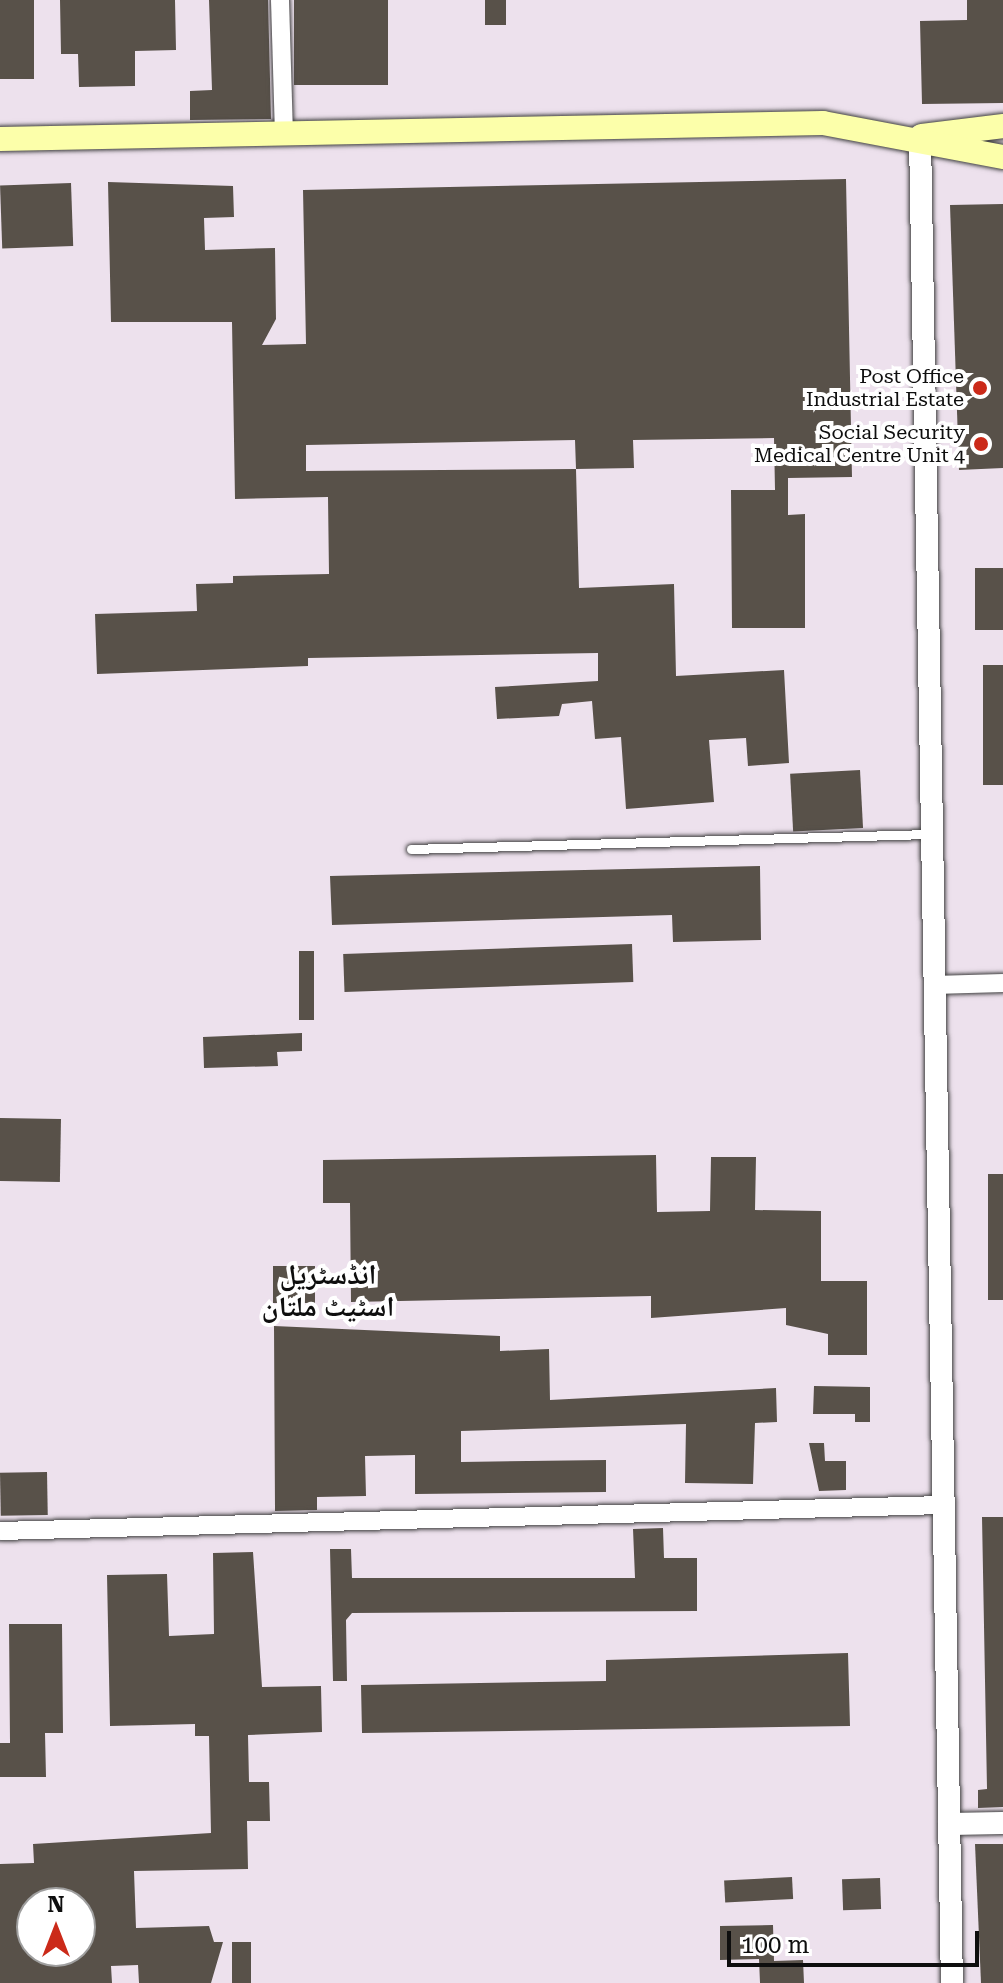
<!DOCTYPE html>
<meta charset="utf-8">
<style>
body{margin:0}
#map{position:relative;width:1003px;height:1983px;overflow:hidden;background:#fffeef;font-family:"Roboto Serif","Noto Naskh Arabic",serif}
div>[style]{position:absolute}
.industrial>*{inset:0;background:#ede1ed}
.building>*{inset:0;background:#585149;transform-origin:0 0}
.roads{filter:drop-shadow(0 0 2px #414141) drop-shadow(0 0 2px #414141)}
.service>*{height:9px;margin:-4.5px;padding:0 4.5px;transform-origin:4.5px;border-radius:4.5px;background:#fff}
.minor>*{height:18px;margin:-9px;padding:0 9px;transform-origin:9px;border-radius:9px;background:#fff}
.tertiary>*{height:22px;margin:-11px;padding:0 11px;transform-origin:11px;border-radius:11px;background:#fff}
.secondary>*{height:24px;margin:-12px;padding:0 12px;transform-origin:12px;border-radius:12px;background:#fcffaa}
.dots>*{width:22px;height:22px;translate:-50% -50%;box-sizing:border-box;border:4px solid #fff;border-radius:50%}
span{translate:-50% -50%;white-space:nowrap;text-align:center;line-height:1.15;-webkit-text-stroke:8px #fff;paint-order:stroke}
.poi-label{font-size:20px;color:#0e0e0e}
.right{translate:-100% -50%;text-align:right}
.district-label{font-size:28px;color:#0e0e0e;font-weight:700}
.north{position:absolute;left:16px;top:1887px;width:80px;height:80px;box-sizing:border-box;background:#fff;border:2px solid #9f9f9f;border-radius:50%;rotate:0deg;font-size:22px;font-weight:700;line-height:32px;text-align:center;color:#0e0e0e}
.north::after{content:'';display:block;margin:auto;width:28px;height:36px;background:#cb2a19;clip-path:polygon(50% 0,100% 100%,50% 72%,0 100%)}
.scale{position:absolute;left:727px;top:1931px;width:252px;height:36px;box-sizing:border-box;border:4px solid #0e0e0e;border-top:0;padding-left:10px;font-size:24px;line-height:28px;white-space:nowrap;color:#0e0e0e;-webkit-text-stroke:6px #fff;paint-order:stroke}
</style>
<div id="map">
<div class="industrial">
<i style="clip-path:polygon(evenodd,0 0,1003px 0,1003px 1983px,0 1983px,0 0,32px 1903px,80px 1903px,80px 1951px,32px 1951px,32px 1903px)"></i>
</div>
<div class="building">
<i style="left:0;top:0;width:34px;height:79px"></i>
<i style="clip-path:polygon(60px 0,175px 0,176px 50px,135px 51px,135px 86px,79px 87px,78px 54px,61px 54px)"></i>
<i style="clip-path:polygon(209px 0,268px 0,271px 119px,190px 120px,190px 91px,212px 90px)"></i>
<i style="left:294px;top:0;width:94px;height:85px"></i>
<i style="left:485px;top:0;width:21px;height:25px"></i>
<i style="clip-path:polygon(967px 0,1003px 0,1003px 103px,922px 104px,920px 21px,967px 20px)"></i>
<i style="clip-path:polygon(evenodd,846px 179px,852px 477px,788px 478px,788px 515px,805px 514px,805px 628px,732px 628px,731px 490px,775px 490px,774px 438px,633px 440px,634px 468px,576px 469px,579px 588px,674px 584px,676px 676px,784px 670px,789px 763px,748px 766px,746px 738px,709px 740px,714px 802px,626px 809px,621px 737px,595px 739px,592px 701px,562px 704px,559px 716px,497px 719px,495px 687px,598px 681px,598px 653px,308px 658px,308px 666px,97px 674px,95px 614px,197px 611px,196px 584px,233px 583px,233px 576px,329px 574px,328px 497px,235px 499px,232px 322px,111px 322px,108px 182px,233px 186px,234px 217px,204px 218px,205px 250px,275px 248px,276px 319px,262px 345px,306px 344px,303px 190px,846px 179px,575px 440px,576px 469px,306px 471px,306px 445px,575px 440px)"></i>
<i style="left:71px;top:183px;width:63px;height:71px;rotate:88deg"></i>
<i style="clip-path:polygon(1003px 204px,1003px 468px,959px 470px,950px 205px)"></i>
<i style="left:1003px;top:568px;width:62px;height:28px;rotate:90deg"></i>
<i style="left:983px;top:665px;width:20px;height:120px"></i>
<i style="left:860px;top:770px;width:58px;height:70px;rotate:87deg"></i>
<i style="clip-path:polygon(760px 866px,761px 940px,673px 942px,672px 915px,332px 925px,330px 876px)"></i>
<i style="left:632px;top:944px;width:38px;height:289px;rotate:88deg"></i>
<i style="left:299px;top:951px;width:15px;height:69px"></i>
<i style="clip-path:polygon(302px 1033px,302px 1051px,277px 1052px,278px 1066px,204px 1068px,203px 1037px)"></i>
<i style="left:0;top:1118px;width:61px;height:63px;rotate:1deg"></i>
<i style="clip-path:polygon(656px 1155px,657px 1212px,710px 1211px,711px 1157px,756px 1157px,755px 1210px,821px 1211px,821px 1281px,867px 1281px,867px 1355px,828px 1355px,828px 1334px,786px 1325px,786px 1308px,651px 1318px,651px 1296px,351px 1302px,350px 1203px,323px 1203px,323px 1160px)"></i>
<i style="left:988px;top:1174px;width:15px;height:126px"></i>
<i style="left:273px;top:1266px;width:42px;height:37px"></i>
<i style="clip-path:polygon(274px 1326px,500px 1336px,500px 1351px,549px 1349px,550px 1400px,776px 1388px,777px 1422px,755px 1423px,753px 1484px,685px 1483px,686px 1424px,461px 1431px,461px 1462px,606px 1460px,606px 1492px,415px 1494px,415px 1455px,365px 1456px,366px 1496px,317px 1497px,317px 1510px,275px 1511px)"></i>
<i style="clip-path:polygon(814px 1386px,870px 1387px,870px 1422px,855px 1422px,855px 1414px,813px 1414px)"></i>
<i style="clip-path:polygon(809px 1443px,824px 1443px,825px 1461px,846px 1461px,846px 1490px,819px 1491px)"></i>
<i style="left:47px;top:1472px;width:43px;height:47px;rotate:89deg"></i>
<i style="clip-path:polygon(982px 1517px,1003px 1517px,1003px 1807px,978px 1808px,978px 1790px,987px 1789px)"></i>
<i style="clip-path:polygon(663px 1528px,664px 1558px,697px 1558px,697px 1611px,352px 1613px,346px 1620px,347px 1681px,333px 1681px,330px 1549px,351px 1549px,352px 1578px,635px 1578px,633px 1529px)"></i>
<i style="clip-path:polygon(evenodd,253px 1552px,262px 1687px,321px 1686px,322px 1732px,248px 1735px,249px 1782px,269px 1782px,270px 1821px,247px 1821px,248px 1869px,134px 1871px,136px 1928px,209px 1926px,214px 1942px,223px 1942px,211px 1983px,139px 1983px,138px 1965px,111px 1966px,112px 1983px,0 1983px,0 1864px,34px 1863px,33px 1844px,211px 1833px,209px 1736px,195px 1736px,195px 1724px,110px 1726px,107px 1575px,167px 1574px,169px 1636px,214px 1634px,213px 1553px,253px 1552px,32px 1903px,80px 1903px,80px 1951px,32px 1951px,32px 1903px)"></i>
<i style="clip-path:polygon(9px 1624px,62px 1624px,63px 1733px,45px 1733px,46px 1777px,0 1777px,0 1743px,10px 1743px)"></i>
<i style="clip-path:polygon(848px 1653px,850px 1726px,362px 1733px,361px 1685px,606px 1681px,606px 1660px)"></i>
<i style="clip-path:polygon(975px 1844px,1003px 1844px,1003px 1983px,981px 1983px)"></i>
<i style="left:792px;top:1877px;width:22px;height:68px;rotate:87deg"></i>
<i style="left:880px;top:1878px;width:31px;height:38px;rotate:88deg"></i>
<i style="clip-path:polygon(773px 1925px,774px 1961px,803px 1960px,804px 1983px,760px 1983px,759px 1959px,720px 1960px,720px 1926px)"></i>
<i style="left:232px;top:1942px;width:19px;height:41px"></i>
</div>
<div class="roads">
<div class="service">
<i style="left:411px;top:849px;width:519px;rotate:-1.66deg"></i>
</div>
<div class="minor">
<i style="left:280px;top:0;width:135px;rotate:88.3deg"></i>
<i style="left:934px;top:985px;width:69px;rotate:-1.7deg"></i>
<i style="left:0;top:1531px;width:943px;rotate:-1.58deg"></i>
</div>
<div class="tertiary">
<i style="left:920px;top:136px;width:1847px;rotate:89.01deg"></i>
<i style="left:949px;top:1824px;width:54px;rotate:-1.1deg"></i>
</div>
<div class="secondary">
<i style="left:922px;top:136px;width:82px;rotate:-7deg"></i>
<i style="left:0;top:139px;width:823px;rotate:-1.11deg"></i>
<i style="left:823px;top:123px;width:183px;rotate:10.7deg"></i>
</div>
</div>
<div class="dots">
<i style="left:980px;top:388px;background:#cb2a19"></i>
<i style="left:981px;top:444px;background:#cb2a19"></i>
</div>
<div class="poi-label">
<span class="right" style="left:964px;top:388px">Post Office<br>Industrial Estate</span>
<span class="right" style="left:965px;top:444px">Social Security<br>Medical Centre Unit 4</span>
</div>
<div class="district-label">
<span style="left:328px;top:1291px">انڈسٹریل<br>اسٹیٹ ملتان</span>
</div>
<div class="north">N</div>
<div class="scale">100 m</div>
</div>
